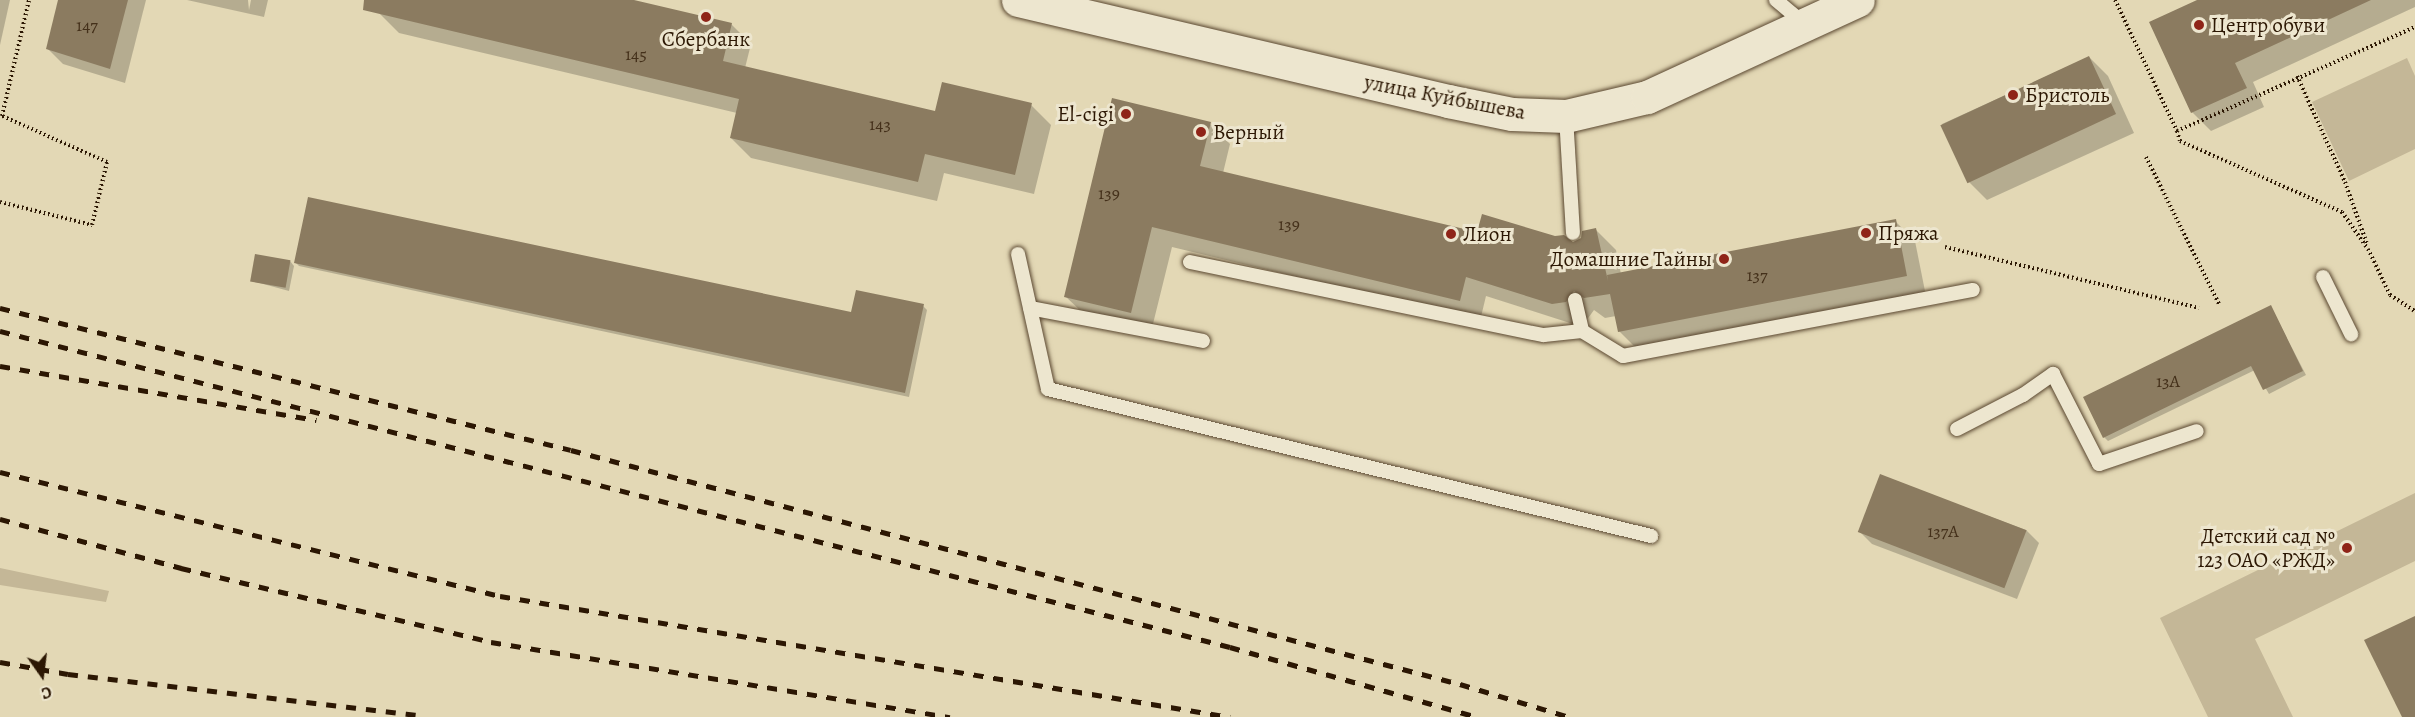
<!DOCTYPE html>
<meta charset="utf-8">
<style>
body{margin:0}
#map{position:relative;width:2415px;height:717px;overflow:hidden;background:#e3d8b5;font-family:Alegreya,serif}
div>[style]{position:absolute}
.green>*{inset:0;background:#c4b797}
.shadow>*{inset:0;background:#0003}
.building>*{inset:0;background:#8b7b60;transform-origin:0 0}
.path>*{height:4px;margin-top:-2px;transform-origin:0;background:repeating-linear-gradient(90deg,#2c1703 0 1.5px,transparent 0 4.5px)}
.roads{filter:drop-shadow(0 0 2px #5a4730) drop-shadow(0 0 2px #5a4730)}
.lane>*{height:14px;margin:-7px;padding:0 7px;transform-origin:7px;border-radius:7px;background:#ede6cf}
.secondary>*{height:33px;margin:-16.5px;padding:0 16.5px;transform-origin:16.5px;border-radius:16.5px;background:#ede6cf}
.rail>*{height:4.5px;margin-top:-2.25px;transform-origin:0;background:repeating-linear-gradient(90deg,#2c1703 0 10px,transparent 0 20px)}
.dots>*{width:16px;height:16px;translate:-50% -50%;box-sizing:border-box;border:3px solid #ede6cf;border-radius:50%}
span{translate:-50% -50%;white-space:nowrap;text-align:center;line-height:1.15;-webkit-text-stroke:6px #ede6cf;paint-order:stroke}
.number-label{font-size:18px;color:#44301a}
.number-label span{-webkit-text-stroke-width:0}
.poi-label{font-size:21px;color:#2c1703}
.left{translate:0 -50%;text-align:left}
.right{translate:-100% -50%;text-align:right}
.street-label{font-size:21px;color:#2c1703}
.north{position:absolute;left:12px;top:645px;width:60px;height:60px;-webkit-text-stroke:4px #ede6cf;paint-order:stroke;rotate:166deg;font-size:16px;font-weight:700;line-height:24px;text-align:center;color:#2c1703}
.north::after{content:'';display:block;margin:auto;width:21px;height:27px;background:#2c1703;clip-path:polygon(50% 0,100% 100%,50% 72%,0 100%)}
</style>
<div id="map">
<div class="green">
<i style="clip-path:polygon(2407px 58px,2415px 76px,2415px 149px,2349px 181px,2312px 102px)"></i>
<i style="clip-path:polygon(2415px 493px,2415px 561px,2255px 639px,2293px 717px,2208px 717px,2160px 618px)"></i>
<i style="clip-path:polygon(0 568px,109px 591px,106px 602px,0 585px)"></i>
</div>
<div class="shadow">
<i style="clip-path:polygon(0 0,10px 0,0 45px)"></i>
<i style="clip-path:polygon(60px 0,146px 0,125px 83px,63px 64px,48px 49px)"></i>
<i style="clip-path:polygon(187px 0,248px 0,249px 10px,251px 0,268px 0,264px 17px)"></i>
<i style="clip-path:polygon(383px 0,628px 0,731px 24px,751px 44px,745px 68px,936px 112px,1031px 105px,1051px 125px,1034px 194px,944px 173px,937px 201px,751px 158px,731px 138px,737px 113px,399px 33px,380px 14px)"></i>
<i style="clip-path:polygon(2200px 0,2415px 0,2415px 7px,2253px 82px,2264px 107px,2211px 131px,2192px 112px,2151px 23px)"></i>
<i style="clip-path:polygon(2089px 57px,2108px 76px,2134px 133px,1987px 200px,1968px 181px,1942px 124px)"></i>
<i style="clip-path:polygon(1210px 124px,1230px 144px,1223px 173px,1478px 234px,1573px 244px,1596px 230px,1616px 250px,1621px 274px,1895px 221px,1915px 241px,1926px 296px,1639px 351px,1619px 331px,1616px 316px,1605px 318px,1594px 310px,1586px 321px,1573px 324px,1486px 296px,1480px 321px,1172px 247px,1151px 332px,1086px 316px,1065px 296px)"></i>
<i style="clip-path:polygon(290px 261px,294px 266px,289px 291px,252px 281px)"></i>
<i style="clip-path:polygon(295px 262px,852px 314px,923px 306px,927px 310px,909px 397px,299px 266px)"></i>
<i style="clip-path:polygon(2271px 307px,2306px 375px,2269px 394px,2255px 370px,2108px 441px,2104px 437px,2085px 397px)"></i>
<i style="clip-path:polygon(1881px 476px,2026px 530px,2039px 543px,2017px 599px,1872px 544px,1860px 532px)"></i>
</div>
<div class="building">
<i style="clip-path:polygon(58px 0,128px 0,110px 69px,46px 49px)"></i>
<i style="clip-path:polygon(364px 0,634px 0,732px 23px,723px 61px,935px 111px,942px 82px,1032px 103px,1015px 175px,925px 154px,918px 182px,730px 138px,739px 99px,363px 10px)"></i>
<i style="clip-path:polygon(2197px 0,2371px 0,2235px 63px,2247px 88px,2191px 113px,2149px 22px)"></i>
<i style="left:2089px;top:56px;width:64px;height:164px;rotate:65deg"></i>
<i style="clip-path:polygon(1112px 98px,1211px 122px,1200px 166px,1477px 232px,1482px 214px,1555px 236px,1564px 235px,1573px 242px,1581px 238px,1582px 231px,1596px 228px,1608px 281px,1607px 275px,1896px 219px,1907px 276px,1618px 332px,1610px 294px,1584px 298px,1574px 291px,1566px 302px,1552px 304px,1466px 277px,1460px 301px,1152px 227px,1131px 313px,1064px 297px)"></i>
<i style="clip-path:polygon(308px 197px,851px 312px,856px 290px,924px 304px,905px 393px,294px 263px)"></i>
<i style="left:255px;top:254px;width:36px;height:28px;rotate:10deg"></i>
<i style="clip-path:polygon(2271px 305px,2303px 371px,2263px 390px,2251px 366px,2103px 438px,2083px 397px)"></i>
<i style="left:1880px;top:474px;width:157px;height:62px;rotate:21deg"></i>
<i style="clip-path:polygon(2415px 616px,2415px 717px,2402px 717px,2364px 640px)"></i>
</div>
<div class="path">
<i style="left:2115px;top:0;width:145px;rotate:64.7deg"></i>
<i style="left:2177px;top:131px;width:260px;rotate:-23.6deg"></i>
<i style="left:2297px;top:76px;width:116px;rotate:65.6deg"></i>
<i style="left:2345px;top:182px;width:66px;rotate:70.5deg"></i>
<i style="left:2177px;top:131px;width:10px;rotate:73deg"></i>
<i style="left:2180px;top:141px;width:177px;rotate:23.7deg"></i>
<i style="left:2342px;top:212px;width:45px;rotate:54.9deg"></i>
<i style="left:2368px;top:249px;width:51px;rotate:64.4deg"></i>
<i style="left:2390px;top:295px;width:30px;rotate:33deg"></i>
<i style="left:2146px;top:157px;width:164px;rotate:63.6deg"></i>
<i style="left:0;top:202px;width:95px;rotate:14deg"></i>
<i style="left:92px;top:225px;width:65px;rotate:-76.6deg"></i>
<i style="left:107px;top:162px;width:115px;rotate:-156.3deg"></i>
<i style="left:2px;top:116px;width:119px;rotate:-76.9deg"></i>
<i style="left:1945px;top:247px;width:261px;rotate:13.5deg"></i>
</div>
<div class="roads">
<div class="lane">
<i style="left:1776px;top:0;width:35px;rotate:40deg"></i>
<i style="left:1566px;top:116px;width:117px;rotate:86.6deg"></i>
<i style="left:1018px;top:254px;width:138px;rotate:77.5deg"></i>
<i style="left:1048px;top:389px;width:621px;rotate:13.7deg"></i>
<i style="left:1190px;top:262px;width:361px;rotate:11.7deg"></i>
<i style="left:1544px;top:335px;width:38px;rotate:-6deg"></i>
<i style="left:2323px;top:277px;width:64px;rotate:63.8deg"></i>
<i style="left:1575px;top:300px;width:32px;rotate:77deg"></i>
<i style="left:1582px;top:331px;width:48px;rotate:31.4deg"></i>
<i style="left:1623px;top:356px;width:356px;rotate:-10.7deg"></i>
<i style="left:1030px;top:308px;width:176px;rotate:10.8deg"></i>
<i style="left:1957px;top:429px;width:74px;rotate:-27.3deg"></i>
<i style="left:2023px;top:395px;width:37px;rotate:-35deg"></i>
<i style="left:2053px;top:374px;width:101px;rotate:62.9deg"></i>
<i style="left:2099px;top:464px;width:103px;rotate:-18.6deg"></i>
</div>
<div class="secondary">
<i style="left:1018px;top:0;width:442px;rotate:13.2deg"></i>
<i style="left:1448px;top:101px;width:65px;rotate:11.5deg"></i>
<i style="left:1512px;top:114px;width:54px;rotate:2.1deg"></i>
<i style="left:1566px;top:116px;width:83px;rotate:-13.2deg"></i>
<i style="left:1647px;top:97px;width:232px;rotate:-24.7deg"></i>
</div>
</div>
<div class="rail">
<i style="left:0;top:308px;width:588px;rotate:13.97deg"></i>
<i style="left:571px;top:450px;width:919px;rotate:14.75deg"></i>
<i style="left:1460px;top:684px;width:114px;rotate:16.8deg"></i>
<i style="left:0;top:331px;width:1270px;rotate:14.41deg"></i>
<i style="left:1230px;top:647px;width:258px;rotate:15.8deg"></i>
<i style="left:0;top:366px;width:321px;rotate:9.7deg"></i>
<i style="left:0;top:472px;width:515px;rotate:13.93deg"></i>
<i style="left:500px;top:596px;width:740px;rotate:9.41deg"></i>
<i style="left:0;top:519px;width:188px;rotate:15.1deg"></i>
<i style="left:181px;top:568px;width:319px;rotate:13.4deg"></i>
<i style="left:491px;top:642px;width:465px;rotate:9.3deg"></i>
<i style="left:0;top:662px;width:69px;rotate:10deg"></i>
<i style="left:68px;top:674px;width:358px;rotate:6.7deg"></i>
</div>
<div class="dots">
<i style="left:706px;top:17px;background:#8f2418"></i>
<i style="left:2199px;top:25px;background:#8f2418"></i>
<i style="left:2013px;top:95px;background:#8f2418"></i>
<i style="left:1126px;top:114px;background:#8f2418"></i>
<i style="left:1201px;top:132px;background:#8f2418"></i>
<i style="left:1866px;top:233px;background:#8f2418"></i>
<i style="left:1451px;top:234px;background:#8f2418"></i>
<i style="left:1724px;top:259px;background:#8f2418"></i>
<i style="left:2347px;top:548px;background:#8f2418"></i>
</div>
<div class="number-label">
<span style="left:87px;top:25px">147</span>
<span style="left:636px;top:54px">145</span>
<span style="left:880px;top:124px">143</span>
<span style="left:1109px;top:193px">139</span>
<span style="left:1289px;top:224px">139</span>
<span style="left:1757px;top:275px">137</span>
<span style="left:2168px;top:381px">13А</span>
<span style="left:1943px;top:531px">137А</span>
</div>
<div class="poi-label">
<span class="left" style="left:2211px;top:25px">Центр обуви</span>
<span style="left:706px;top:39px">Сбербанк</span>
<span class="left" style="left:2025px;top:95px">Бристоль</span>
<span class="right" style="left:1114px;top:114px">El-cigi</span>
<span class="left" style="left:1213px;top:132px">Верный</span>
<span class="left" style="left:1878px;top:233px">Пряжа</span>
<span class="left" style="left:1463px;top:234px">Лион</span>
<span class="right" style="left:1712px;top:259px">Домашние Тайны</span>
<span class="right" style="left:2335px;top:548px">Детский сад №<br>123 ОАО «РЖД»</span>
</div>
<div class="street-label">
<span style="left:1445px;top:97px;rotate:11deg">улица Куйбышева</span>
</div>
<div class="north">С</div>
</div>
